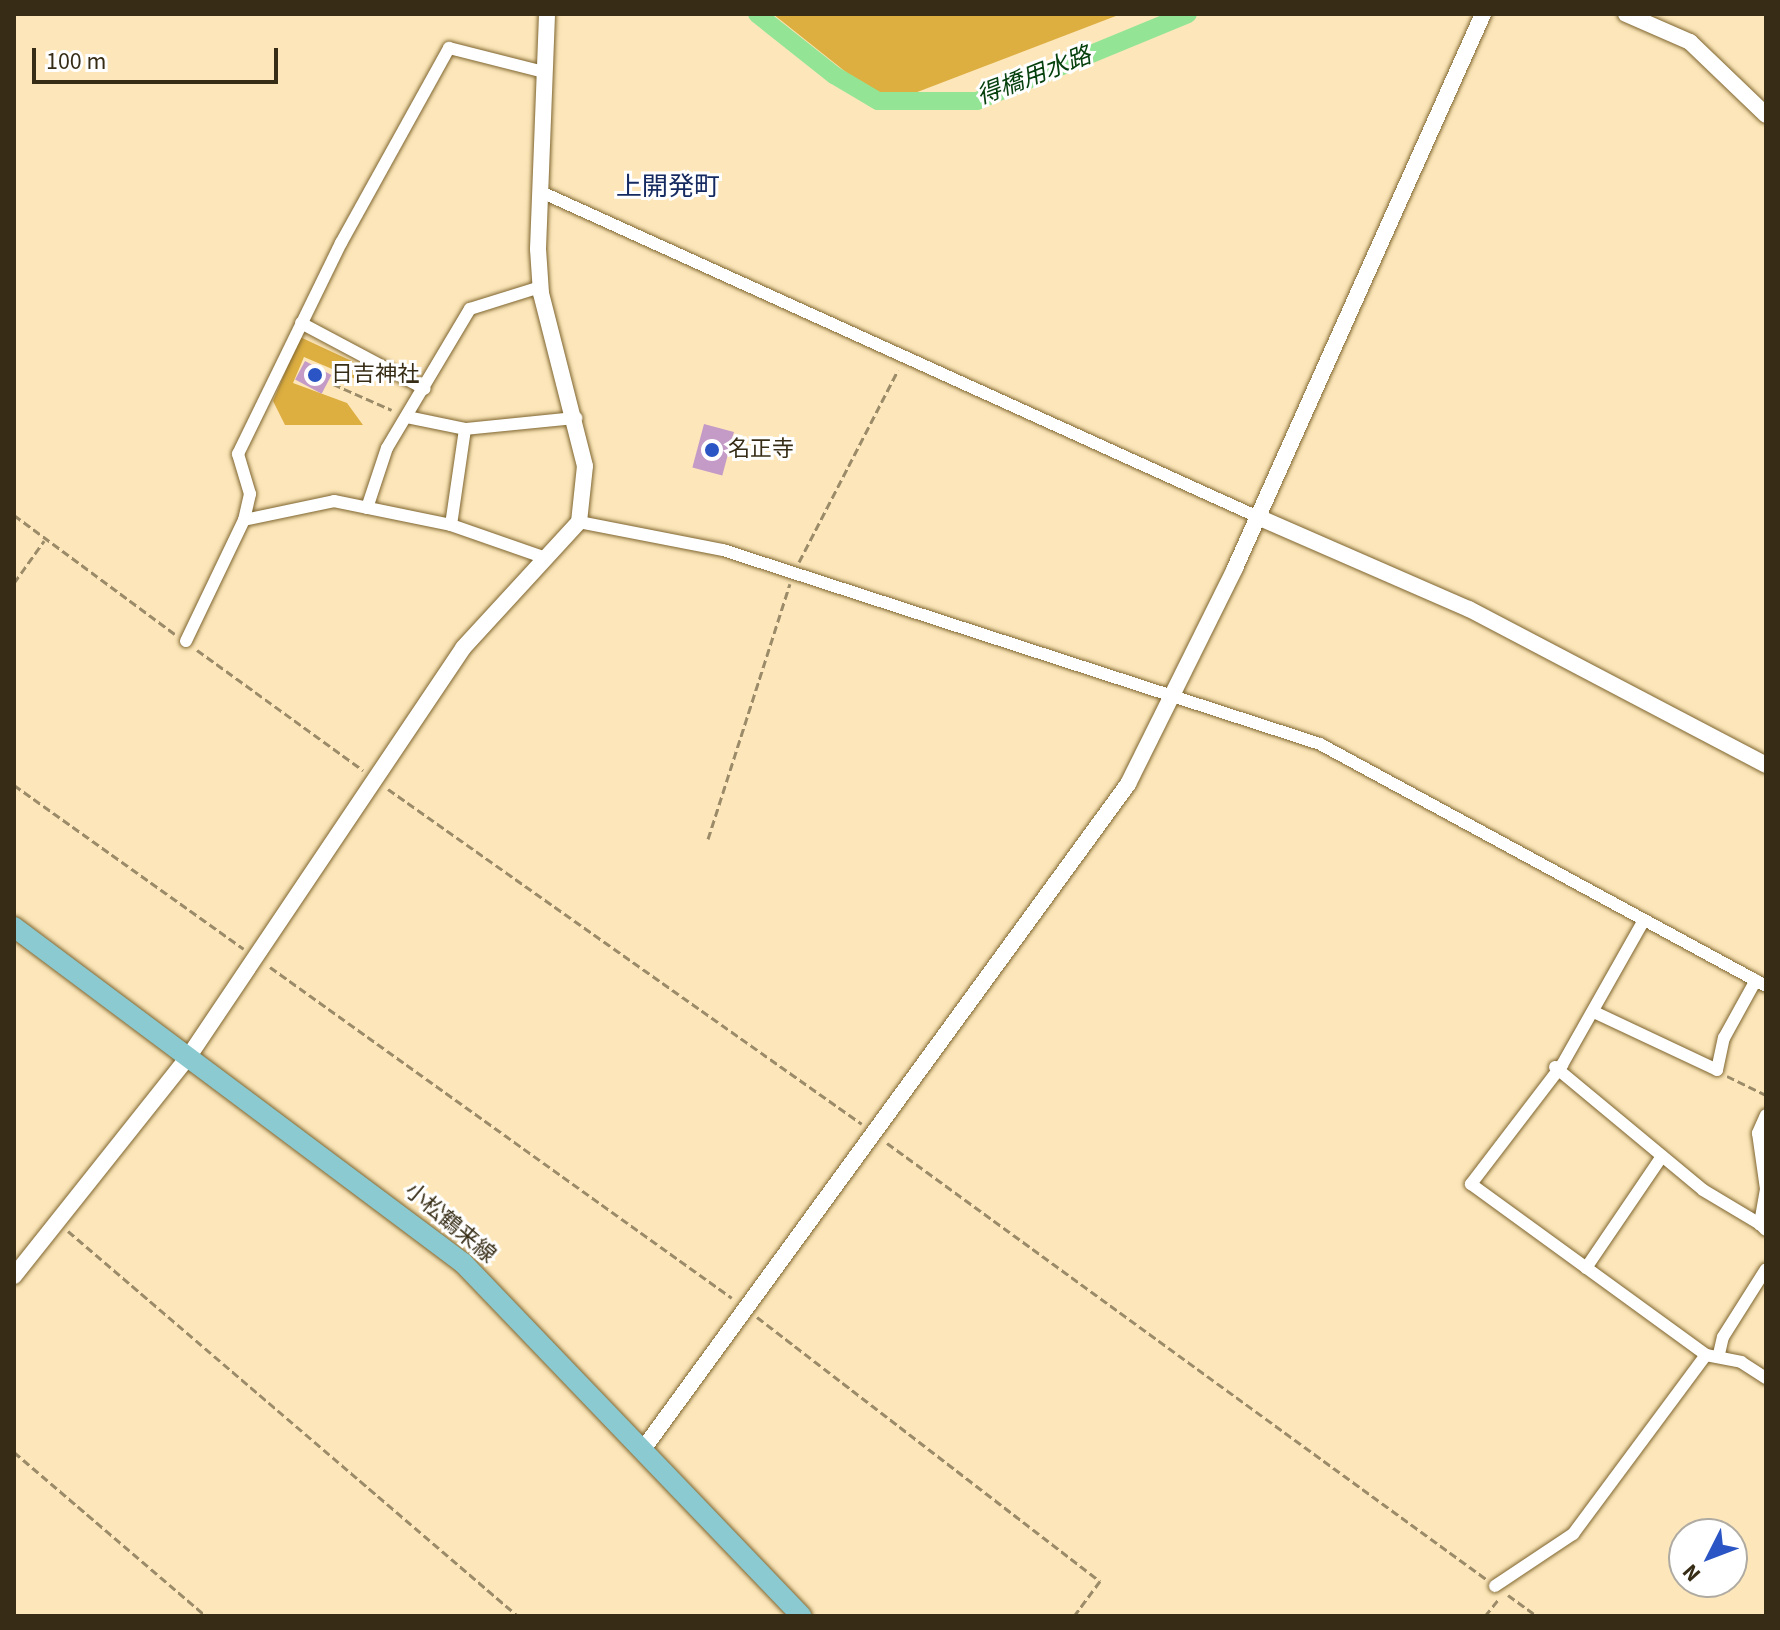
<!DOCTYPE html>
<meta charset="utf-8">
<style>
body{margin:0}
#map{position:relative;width:1780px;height:1630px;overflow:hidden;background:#fde7ba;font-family:"Source Sans 3","Noto Sans JP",sans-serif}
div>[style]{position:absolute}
.forest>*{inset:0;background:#ddae40}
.canal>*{height:18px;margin:-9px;padding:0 9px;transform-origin:9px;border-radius:9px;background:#93e595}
.building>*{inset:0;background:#c49ac7;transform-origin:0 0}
.path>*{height:3px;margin-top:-1.5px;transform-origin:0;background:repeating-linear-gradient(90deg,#9b8b69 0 8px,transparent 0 12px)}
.roads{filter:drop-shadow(0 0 2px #7e6530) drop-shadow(0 0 2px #7e6530)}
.minor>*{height:12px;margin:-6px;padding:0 6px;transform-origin:6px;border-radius:6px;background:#fff}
.tertiary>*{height:16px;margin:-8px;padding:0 8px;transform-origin:8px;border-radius:8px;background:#fff}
.primary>*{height:20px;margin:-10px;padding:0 10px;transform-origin:10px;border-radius:10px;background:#8bcad0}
.dots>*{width:22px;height:22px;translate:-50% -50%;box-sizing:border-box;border:4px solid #fff;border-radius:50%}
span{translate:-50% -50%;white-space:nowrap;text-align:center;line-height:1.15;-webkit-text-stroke:6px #fff;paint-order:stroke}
.poi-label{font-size:22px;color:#372d16}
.left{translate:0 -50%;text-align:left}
.street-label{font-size:22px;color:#372d16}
.water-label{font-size:24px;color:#06410e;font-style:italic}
.quarter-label{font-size:26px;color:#152a60}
.frame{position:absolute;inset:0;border:16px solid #372d16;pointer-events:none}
.north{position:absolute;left:1668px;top:1518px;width:80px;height:80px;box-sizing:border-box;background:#fff;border:2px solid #afaba2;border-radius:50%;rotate:228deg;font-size:22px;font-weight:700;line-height:32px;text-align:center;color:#372d16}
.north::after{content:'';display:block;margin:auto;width:28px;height:36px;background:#2b55c4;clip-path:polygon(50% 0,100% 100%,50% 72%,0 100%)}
.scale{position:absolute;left:32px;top:48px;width:246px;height:36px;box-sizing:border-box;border:4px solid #372d16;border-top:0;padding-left:10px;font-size:24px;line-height:28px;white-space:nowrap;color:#372d16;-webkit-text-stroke:6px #fff;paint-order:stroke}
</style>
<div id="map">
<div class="forest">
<i style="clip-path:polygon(773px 14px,1121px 14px,886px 104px)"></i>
<i style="clip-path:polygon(300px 337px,371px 370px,372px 386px,304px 357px,293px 383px,347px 403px,363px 425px,285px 425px,273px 401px)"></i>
</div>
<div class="canal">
<i style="left:757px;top:14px;width:98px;rotate:38.4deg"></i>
<i style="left:834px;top:75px;width:51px;rotate:30.6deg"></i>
<i style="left:878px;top:101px;width:99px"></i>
<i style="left:977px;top:101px;width:228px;rotate:-22.4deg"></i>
</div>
<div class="building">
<i style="left:305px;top:361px;width:30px;height:21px;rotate:28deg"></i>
<i style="left:704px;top:424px;width:31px;height:45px;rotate:15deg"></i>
</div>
<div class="path">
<i style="left:333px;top:384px;width:64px;rotate:23.8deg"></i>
<i style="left:14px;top:515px;width:200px;rotate:36.5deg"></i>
<i style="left:799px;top:562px;width:216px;rotate:-62.7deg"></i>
<i style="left:14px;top:583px;width:52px;rotate:-54.5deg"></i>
<i style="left:197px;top:650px;width:205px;rotate:35.9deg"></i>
<i style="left:14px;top:785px;width:282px;rotate:35.5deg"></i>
<i style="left:388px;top:789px;width:580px;rotate:35.25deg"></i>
<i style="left:708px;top:839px;width:268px;rotate:-72.2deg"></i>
<i style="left:270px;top:967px;width:568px;rotate:35.62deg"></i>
<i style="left:1727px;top:1076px;width:43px;rotate:26deg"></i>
<i style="left:887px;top:1143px;width:741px;rotate:36.05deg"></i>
<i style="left:68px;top:1231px;width:592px;rotate:40.55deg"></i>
<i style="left:757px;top:1317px;width:433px;rotate:37.6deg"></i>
<i style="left:1100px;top:1581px;width:44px;rotate:126.6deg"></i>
<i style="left:14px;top:1452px;width:253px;rotate:40.5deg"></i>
<i style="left:1508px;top:1595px;width:36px;rotate:36deg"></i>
<i style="left:1485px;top:1616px;width:22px;rotate:-51deg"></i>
</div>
<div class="roads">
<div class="minor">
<i style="left:539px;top:191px;width:789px;rotate:24.39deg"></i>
<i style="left:301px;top:323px;width:140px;rotate:28deg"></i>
<i style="left:407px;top:417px;width:59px;rotate:11.7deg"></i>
<i style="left:465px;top:429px;width:112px;rotate:-5.7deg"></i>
<i style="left:367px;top:508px;width:63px;rotate:-71.6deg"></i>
<i style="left:387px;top:448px;width:162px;rotate:-59.2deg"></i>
<i style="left:470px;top:309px;width:73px;rotate:-17.4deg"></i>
<i style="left:244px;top:520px;width:92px;rotate:-11.9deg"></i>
<i style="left:334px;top:501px;width:119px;rotate:11.6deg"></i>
<i style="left:451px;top:525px;width:101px;rotate:19.2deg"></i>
<i style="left:579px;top:522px;width:147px;rotate:11deg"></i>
<i style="left:723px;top:550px;width:628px;rotate:18deg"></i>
<i style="left:1320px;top:744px;width:507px;rotate:28.48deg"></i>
<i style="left:451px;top:525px;width:97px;rotate:-81.7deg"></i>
<i style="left:186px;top:641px;width:134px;rotate:-64.4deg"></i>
<i style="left:244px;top:520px;width:27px;rotate:-77deg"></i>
<i style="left:250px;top:494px;width:42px;rotate:-106.7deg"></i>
<i style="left:238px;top:454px;width:235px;rotate:-64deg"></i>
<i style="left:341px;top:243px;width:223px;rotate:-61deg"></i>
<i style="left:449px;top:48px;width:98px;rotate:14.2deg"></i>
<i style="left:1644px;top:920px;width:167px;rotate:119.5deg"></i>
<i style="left:1562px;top:1065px;width:150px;rotate:127.4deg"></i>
<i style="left:1471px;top:1184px;width:291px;rotate:36deg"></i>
<i style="left:1706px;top:1355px;width:36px;rotate:11deg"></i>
<i style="left:1741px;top:1362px;width:30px;rotate:33deg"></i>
<i style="left:1594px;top:1012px;width:136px;rotate:25.2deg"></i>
<i style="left:1717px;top:1070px;width:33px;rotate:-78deg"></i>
<i style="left:1724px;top:1038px;width:66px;rotate:-61.1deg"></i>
<i style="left:1555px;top:1067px;width:192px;rotate:39.7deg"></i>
<i style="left:1703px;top:1190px;width:66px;rotate:30.8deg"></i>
<i style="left:1766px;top:1115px;width:20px;rotate:114deg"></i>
<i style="left:1758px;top:1133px;width:57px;rotate:81.9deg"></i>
<i style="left:1766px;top:1189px;width:36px;rotate:100deg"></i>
<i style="left:1760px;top:1224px;width:8px;rotate:45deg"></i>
<i style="left:1586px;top:1268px;width:135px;rotate:-55.8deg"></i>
<i style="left:1719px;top:1354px;width:17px;rotate:-77deg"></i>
<i style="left:1723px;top:1337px;width:80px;rotate:-57.7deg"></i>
<i style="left:1495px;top:1586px;width:94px;rotate:-33.7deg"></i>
<i style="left:1573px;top:1534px;width:223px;rotate:-53.4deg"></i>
</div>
<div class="tertiary">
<i style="left:1626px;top:14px;width:70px;rotate:23.6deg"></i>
<i style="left:1690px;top:42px;width:105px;rotate:43.8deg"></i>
<i style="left:1258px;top:517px;width:230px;rotate:23.6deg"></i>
<i style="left:1469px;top:609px;width:335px;rotate:27.7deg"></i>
<i style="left:14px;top:1276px;width:281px;rotate:-51.5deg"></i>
<i style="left:189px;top:1056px;width:491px;rotate:-56.1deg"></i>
<i style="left:463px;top:648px;width:171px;rotate:-47.4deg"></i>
<i style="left:579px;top:522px;width:56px;rotate:-83.9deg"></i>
<i style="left:585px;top:466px;width:179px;rotate:-104.3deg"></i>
<i style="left:541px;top:293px;width:44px;rotate:-93.9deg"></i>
<i style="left:538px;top:249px;width:235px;rotate:-87.8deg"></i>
<i style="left:644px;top:1448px;width:822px;rotate:-53.91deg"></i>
<i style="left:1128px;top:784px;width:241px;rotate:-63.6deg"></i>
<i style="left:1235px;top:568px;width:607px;rotate:-65.88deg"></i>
</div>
<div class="primary">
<i style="left:14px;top:927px;width:561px;rotate:36.81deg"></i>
<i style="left:463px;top:1263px;width:489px;rotate:46.2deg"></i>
</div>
</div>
<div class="dots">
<i style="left:315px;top:375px;background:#2b55c4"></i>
<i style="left:712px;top:450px;background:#2b55c4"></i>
</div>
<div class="poi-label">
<span class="left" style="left:331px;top:375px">日吉神社</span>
<span class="left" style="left:728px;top:450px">名正寺</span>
</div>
<div class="street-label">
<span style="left:450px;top:1223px;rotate:40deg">小松鶴来線</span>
</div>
<div class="water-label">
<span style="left:1034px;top:76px;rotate:-21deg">得橋用水路</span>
</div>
<div class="quarter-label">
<span style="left:668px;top:187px">上開発町</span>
</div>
<div class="frame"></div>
<div class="north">N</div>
<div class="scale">100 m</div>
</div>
